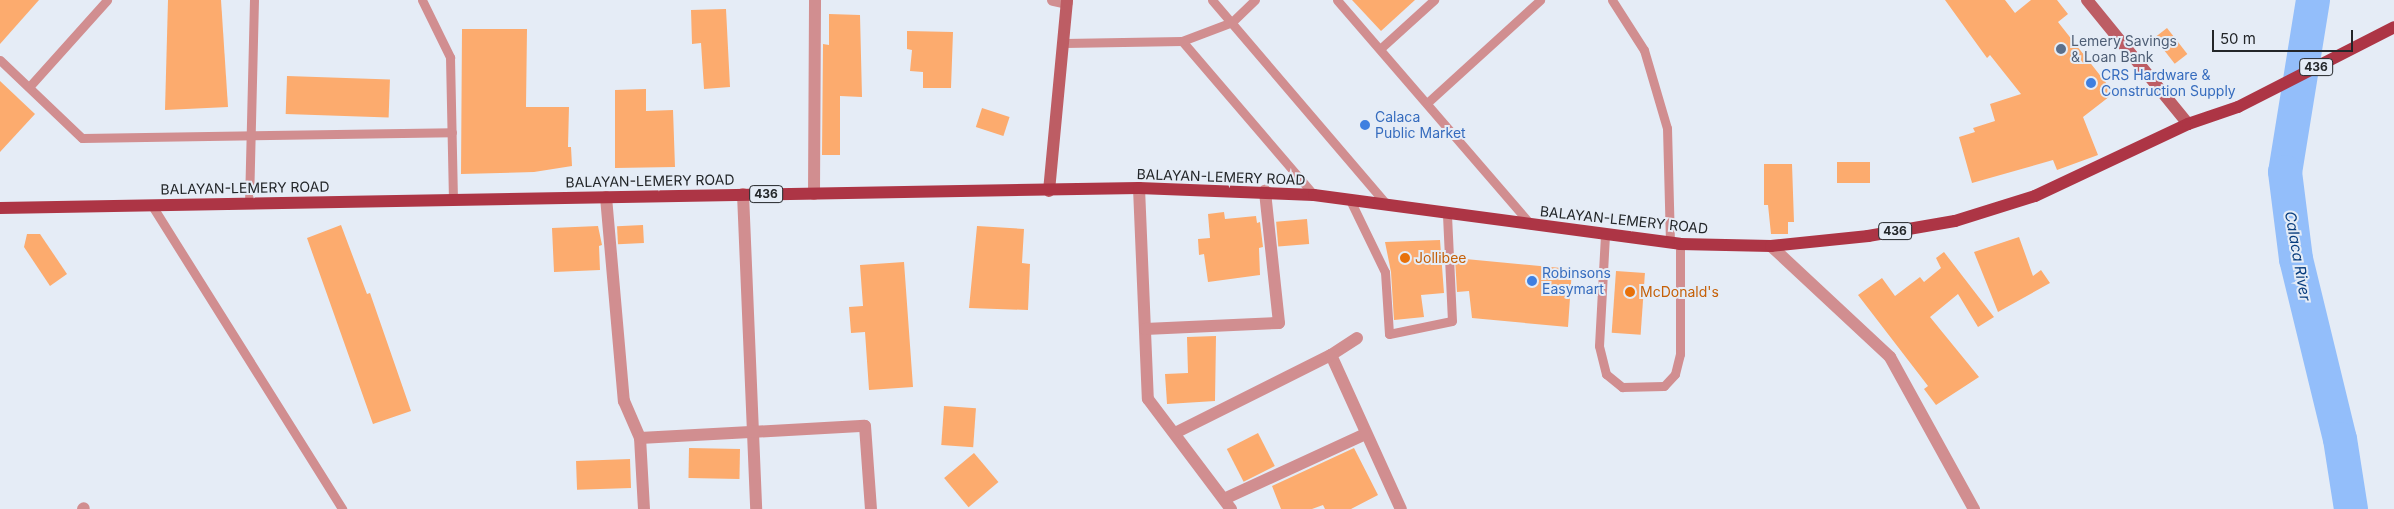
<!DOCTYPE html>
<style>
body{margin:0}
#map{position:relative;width:2394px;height:509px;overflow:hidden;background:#e5ecf6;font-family:Inter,sans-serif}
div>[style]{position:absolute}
.river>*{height:34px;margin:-17px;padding:0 17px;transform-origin:17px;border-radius:17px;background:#93befa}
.building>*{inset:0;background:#fcab6e;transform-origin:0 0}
.lane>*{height:9px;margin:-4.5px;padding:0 4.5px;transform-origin:4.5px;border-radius:4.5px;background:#d18e90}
.street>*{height:12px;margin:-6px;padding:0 6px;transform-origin:6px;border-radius:6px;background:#d18e90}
.secondary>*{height:12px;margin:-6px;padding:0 6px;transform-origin:6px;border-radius:6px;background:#bd5d64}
.primary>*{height:12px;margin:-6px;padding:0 6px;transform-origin:6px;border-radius:6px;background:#ad3545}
.dots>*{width:14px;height:14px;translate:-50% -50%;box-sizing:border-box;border:2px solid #e5ecf6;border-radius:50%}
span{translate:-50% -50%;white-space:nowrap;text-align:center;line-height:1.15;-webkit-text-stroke:4px #e5ecf6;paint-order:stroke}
.shield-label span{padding:1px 4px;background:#e5ecf6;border:1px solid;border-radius:4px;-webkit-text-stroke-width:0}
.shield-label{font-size:12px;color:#232629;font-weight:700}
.service-label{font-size:14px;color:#4e5e75}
.left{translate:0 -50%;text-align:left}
.shop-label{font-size:14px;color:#366cbe}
.street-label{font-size:14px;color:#232629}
.food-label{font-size:14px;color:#c56008}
.water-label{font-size:15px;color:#083d7e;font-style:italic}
.scale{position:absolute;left:2212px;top:30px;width:141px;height:22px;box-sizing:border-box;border:2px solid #232629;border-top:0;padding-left:6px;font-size:15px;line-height:18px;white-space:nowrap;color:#232629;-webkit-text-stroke:4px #e5ecf6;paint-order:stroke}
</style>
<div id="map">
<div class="river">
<i style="left:2313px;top:0;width:174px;rotate:99.2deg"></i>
<i style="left:2285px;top:172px;width:88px;rotate:82.8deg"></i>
<i style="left:2296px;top:259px;width:185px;rotate:76.3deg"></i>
<i style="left:2340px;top:439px;width:71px;rotate:81.1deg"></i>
</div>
<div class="building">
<i style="clip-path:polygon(0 0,39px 0,0 44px)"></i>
<i style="clip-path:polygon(168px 0,221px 0,228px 107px,165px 110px)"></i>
<i style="clip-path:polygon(1352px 0,1415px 0,1381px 31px)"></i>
<i style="clip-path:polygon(1945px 0,2005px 0,2015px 13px,2031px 0,2057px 0,2068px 14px,2058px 22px,2114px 93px,2083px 117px,2098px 155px,2057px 170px,2053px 160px,1972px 183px,1959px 137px,1975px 132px,1973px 128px,1995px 121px,1990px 104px,2021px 94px,1990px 55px,1987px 58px)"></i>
<i style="clip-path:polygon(726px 9px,730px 87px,704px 89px,701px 43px,692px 44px,691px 10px)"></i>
<i style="clip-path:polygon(829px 14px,860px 15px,862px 97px,840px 96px,840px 155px,822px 155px,823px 44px,829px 45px)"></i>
<i style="left:2167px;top:28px;width:33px;height:16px;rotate:52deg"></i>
<i style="clip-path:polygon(462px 29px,527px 29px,526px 107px,569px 107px,568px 147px,571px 147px,572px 166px,534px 172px,461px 174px)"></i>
<i style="clip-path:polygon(907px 31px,953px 32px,951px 88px,923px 88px,923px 72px,910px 71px,912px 50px,907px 49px)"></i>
<i style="left:287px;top:76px;width:103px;height:38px;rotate:2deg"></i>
<i style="clip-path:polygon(0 81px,35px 114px,0 152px)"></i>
<i style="clip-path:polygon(646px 89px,646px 111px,673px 110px,675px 167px,615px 168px,615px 90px)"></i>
<i style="left:982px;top:108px;width:29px;height:20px;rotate:18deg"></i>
<i style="left:1837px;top:162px;width:33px;height:21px"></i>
<i style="clip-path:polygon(1764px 164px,1792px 164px,1794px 222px,1788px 222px,1788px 234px,1771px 234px,1768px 205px,1764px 205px)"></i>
<i style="clip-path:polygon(1224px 212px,1225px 219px,1256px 216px,1257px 223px,1260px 222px,1263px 247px,1259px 248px,1260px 275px,1208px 282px,1204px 254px,1199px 255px,1198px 239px,1210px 238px,1208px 214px)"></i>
<i style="left:1307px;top:219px;width:25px;height:31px;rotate:85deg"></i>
<i style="clip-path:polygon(341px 225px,367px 294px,370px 293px,411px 411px,373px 424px,307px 238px)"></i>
<i style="left:643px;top:225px;width:18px;height:26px;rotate:87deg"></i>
<i style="clip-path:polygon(598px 226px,602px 245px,599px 246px,600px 270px,554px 272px,552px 228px)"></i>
<i style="clip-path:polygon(977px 226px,1024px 229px,1022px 263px,1030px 264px,1028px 310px,969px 308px)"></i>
<i style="clip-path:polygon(27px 234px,40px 234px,67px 274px,50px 286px,24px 247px)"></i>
<i style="clip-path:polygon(2019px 237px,2033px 276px,2041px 270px,2050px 283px,1998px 312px,1974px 252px)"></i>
<i style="clip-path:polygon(1440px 240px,1444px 293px,1421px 295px,1424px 317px,1394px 320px,1391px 272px,1385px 242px)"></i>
<i style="clip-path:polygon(1944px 252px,1994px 317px,1978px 327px,1958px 294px,1930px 317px,1979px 377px,1936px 405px,1924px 389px,1928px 386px,1858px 295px,1882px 278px,1895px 296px,1920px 277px,1924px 282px,1941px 268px,1936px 258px)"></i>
<i style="clip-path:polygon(1455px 258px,1572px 269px,1568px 327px,1472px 318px,1469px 291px,1457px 292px)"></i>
<i style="clip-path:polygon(904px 262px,913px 387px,869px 390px,865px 332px,851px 333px,849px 307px,863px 306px,860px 265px)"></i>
<i style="left:1616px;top:271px;width:29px;height:62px;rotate:4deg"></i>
<i style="clip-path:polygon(1216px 336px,1215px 401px,1167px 404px,1165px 374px,1188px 373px,1187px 337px)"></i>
<i style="left:944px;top:406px;width:32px;height:39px;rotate:4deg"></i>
<i style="left:1258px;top:433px;width:37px;height:35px;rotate:63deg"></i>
<i style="left:689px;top:448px;width:51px;height:30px;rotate:1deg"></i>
<i style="clip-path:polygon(1354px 448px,1378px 495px,1351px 509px,1325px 509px,1323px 505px,1312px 509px,1281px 509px,1272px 486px)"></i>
<i style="left:974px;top:453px;width:38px;height:39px;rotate:50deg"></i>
<i style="left:630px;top:459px;width:29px;height:54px;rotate:88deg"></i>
</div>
<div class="lane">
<i style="left:422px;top:0;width:64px;rotate:63.8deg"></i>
<i style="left:450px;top:57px;width:142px;rotate:88.8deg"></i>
<i style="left:1212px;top:0;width:268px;rotate:49.5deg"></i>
<i style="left:1337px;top:0;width:297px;rotate:49.2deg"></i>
<i style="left:1612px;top:0;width:59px;rotate:57.4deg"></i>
<i style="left:1644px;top:50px;width:81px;rotate:73.6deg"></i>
<i style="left:1667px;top:128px;width:113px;rotate:88.5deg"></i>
<i style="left:1182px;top:41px;width:203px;rotate:49.4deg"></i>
<i style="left:1064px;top:43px;width:118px;rotate:-1deg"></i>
<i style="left:1182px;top:41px;width:53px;rotate:-20.8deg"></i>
<i style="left:1232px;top:22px;width:32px;rotate:-44deg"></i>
<i style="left:1381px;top:48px;width:72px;rotate:-42.2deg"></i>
<i style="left:0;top:60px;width:113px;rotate:43.6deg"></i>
<i style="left:82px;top:138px;width:370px;rotate:-0.9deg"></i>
<i style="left:29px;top:87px;width:117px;rotate:-48.1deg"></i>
<i style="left:1427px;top:103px;width:153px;rotate:-42.3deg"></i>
<i style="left:1350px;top:200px;width:80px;rotate:64.1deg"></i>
<i style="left:1385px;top:272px;width:62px;rotate:86.3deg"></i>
<i style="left:1389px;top:334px;width:64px;rotate:-11.7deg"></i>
<i style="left:1452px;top:321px;width:108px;rotate:-92.7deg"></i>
<i style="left:151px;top:204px;width:360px;rotate:57.9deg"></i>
<i style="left:249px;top:204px;width:204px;rotate:-88.6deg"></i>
<i style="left:1605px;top:235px;width:111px;rotate:93.1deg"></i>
<i style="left:1599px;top:346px;width:29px;rotate:76deg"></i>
<i style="left:1606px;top:374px;width:21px;rotate:39deg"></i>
<i style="left:1622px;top:387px;width:42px;rotate:-1.4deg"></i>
<i style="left:1664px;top:386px;width:16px;rotate:-47deg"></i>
<i style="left:1675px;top:374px;width:21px;rotate:-76deg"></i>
<i style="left:1680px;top:354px;width:110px;rotate:-90deg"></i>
</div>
<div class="street">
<i style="left:1053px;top:0;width:14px;rotate:12deg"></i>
<i style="left:1139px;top:188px;width:211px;rotate:87.6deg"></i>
<i style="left:1148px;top:399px;width:138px;rotate:53deg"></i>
<i style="left:743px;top:194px;width:315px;rotate:87.6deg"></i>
<i style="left:814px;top:194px;width:194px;rotate:-89.7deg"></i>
<i style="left:606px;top:197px;width:205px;rotate:85deg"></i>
<i style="left:624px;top:401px;width:40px;rotate:66.6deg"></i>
<i style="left:1771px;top:246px;width:163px;rotate:43deg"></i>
<i style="left:1890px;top:357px;width:174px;rotate:61.1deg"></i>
<i style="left:1145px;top:329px;width:134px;rotate:-2.6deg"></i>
<i style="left:1279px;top:323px;width:133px;rotate:-96.1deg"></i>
<i style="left:1331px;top:355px;width:169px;rotate:65.6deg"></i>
<i style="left:1175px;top:433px;width:174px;rotate:-26.6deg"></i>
<i style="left:1331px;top:355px;width:31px;rotate:-33deg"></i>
<i style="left:1224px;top:499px;width:155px;rotate:-24.7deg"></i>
<i style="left:83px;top:509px;width:1px;rotate:-45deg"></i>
<i style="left:644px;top:509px;width:71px;rotate:-93.2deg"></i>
<i style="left:640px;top:438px;width:225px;rotate:-3.1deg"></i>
<i style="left:865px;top:426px;width:83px;rotate:85.9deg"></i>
</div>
<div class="secondary">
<i style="left:2087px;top:0;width:160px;rotate:50.8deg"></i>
<i style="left:1049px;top:191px;width:192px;rotate:-84.6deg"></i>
</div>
<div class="primary">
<i style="left:0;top:208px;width:1139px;rotate:-1.01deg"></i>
<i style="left:1139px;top:188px;width:175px;rotate:2.3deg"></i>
<i style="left:1314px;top:195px;width:369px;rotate:7.6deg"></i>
<i style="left:1680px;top:244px;width:91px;rotate:1.3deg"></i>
<i style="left:1771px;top:246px;width:98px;rotate:-5.9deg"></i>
<i style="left:1868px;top:236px;width:88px;rotate:-9.8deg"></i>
<i style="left:1955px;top:221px;width:84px;rotate:-17.4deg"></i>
<i style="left:2035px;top:196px;width:169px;rotate:-25.2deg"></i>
<i style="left:2188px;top:124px;width:53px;rotate:-18.8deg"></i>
<i style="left:2238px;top:107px;width:175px;rotate:-27.1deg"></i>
</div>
<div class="dots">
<i style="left:2061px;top:49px;background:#5c6f8a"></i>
<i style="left:2091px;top:83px;background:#3f7fe0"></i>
<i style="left:1365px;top:125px;background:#3f7fe0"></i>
<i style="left:1405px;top:258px;background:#e8710a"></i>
<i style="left:1532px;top:281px;background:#3f7fe0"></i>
<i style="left:1630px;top:292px;background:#e8710a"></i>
</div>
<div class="shield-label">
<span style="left:2316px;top:67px">436</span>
<span style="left:766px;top:194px">436</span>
<span style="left:1895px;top:231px">436</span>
</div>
<div class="service-label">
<span class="left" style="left:2071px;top:49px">Lemery Savings<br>&amp; Loan Bank</span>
</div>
<div class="shop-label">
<span class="left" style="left:2101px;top:83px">CRS Hardware &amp;<br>Construction Supply</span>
<span class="left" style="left:1375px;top:125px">Calaca<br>Public Market</span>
<span class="left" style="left:1542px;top:281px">Robinsons<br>Easymart</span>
</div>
<div class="street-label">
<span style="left:1221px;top:177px;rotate:2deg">BALAYAN-LEMERY ROAD</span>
<span style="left:650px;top:181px;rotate:-1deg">BALAYAN-LEMERY ROAD</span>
<span style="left:245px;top:188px;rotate:-1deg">BALAYAN-LEMERY ROAD</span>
<span style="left:1624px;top:220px;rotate:6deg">BALAYAN-LEMERY ROAD</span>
</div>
<div class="food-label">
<span class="left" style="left:1415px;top:258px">Jollibee</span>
<span class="left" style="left:1640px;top:292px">McDonald's</span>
</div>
<div class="water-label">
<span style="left:2298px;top:256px;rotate:80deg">Calaca River</span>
</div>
<div class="scale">50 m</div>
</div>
